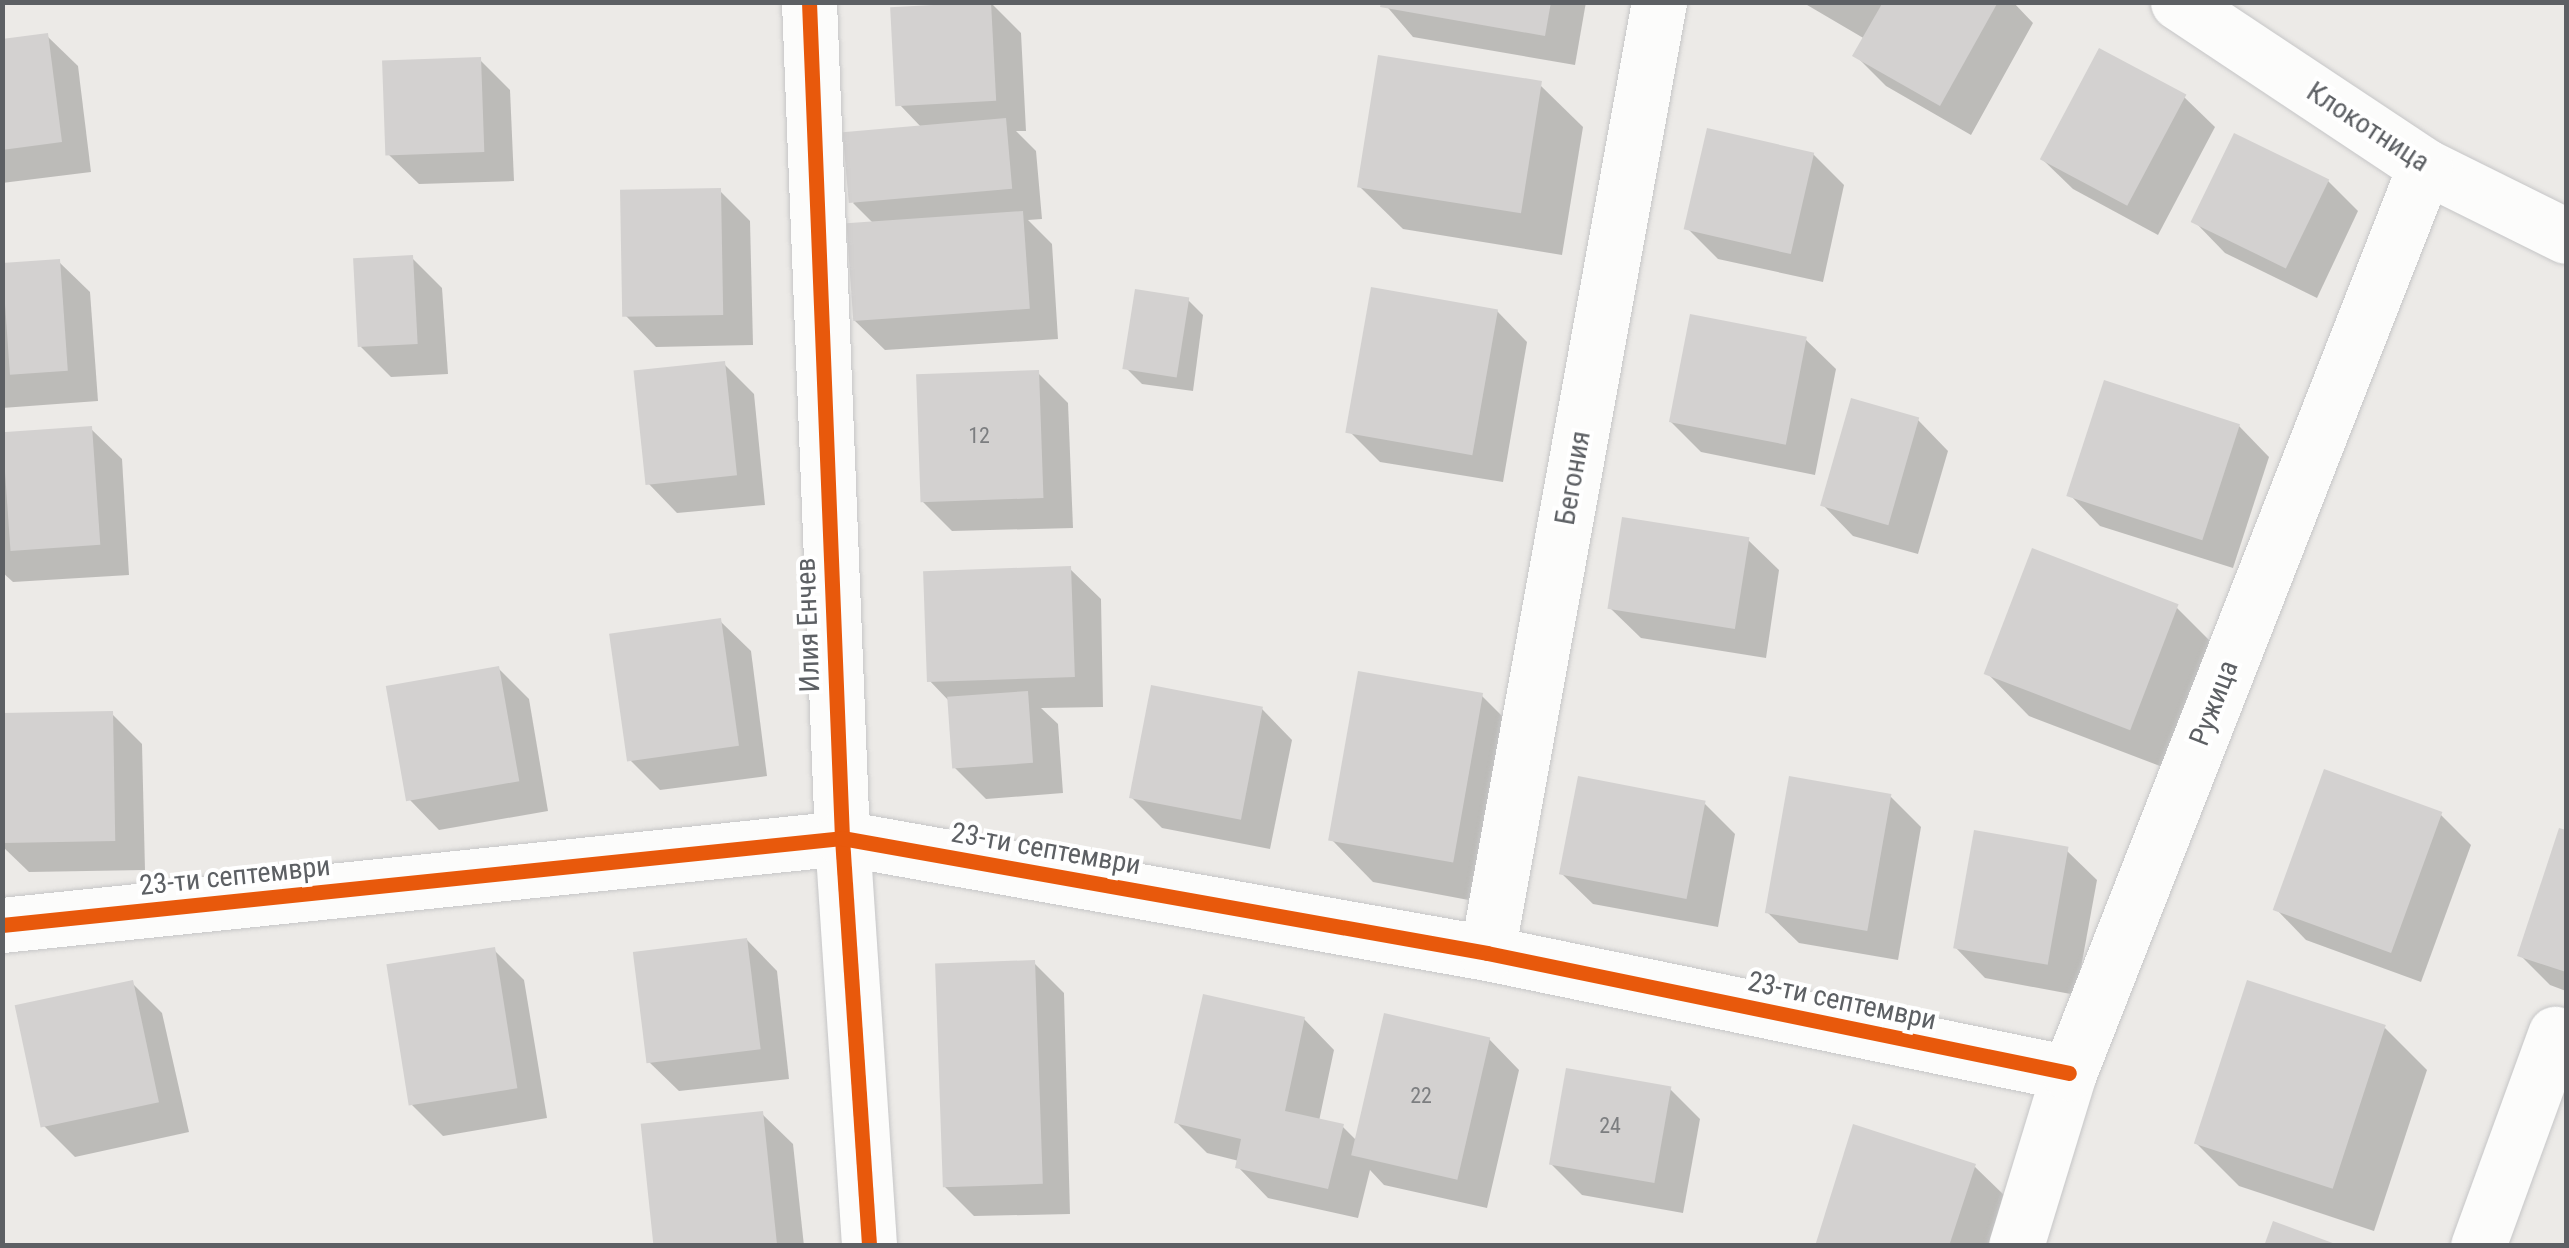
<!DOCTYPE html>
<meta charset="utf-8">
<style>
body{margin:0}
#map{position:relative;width:2569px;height:1248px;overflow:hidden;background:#eceae7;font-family:"Roboto Condensed",sans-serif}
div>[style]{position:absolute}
.shadow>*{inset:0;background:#0003}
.building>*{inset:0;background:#d3d1d0;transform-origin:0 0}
.roads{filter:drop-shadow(0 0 2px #c6c6c7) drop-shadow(0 0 2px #c6c6c7)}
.minor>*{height:55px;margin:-27.5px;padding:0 27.5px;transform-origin:27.5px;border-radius:27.5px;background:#fcfcfb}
.cycleway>*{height:15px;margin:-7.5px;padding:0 7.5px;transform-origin:7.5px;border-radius:7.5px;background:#e8590c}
span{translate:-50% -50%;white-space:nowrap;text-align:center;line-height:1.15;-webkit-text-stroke:8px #fff;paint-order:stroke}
.number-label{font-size:22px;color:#7c7e80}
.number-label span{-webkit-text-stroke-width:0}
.street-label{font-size:28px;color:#5d6064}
.frame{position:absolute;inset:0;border:5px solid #5d6064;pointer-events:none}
</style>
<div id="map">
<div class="shadow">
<i style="clip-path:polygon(990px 2px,1021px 33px,1026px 131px,1016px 131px,1036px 151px,1042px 219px,1028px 220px,1052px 244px,1058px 339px,885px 350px,854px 320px,873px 223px,853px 203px,922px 128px,900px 105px)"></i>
<i style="clip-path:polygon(1383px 2px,1586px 2px,1575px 65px,1413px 37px)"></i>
<i style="clip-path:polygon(1802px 2px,2013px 2px,2033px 23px,1971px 135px,1886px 86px,1856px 56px,1865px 39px)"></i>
<i style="clip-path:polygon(47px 36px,78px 66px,91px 172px,2px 183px,2px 41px)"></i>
<i style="clip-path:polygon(480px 60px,510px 90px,514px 181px,419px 184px,388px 154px)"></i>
<i style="clip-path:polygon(1540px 85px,1583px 127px,1562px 255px,1403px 229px,1360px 187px)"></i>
<i style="clip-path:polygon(2184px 97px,2215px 127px,2158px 235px,2073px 189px,2042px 159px)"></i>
<i style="clip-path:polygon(1813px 154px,1844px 185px,1823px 282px,1718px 259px,1688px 229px)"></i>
<i style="clip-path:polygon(2328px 181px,2358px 211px,2317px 298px,2225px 253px,2195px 222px)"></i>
<i style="clip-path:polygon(720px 191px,750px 221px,753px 345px,656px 347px,626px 316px)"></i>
<i style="clip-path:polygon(412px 258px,442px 288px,448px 374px,391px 377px,361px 347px)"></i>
<i style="clip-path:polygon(59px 262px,90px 292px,98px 401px,2px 408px,2px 266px)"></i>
<i style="clip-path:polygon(1188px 300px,1203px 315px,1193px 391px,1142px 384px,1126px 368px)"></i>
<i style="clip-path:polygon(1497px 311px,1527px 342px,1503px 482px,1380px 462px,1350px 432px)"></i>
<i style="clip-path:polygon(1805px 339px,1836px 369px,1815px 475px,1701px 452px,1670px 421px)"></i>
<i style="clip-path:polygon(724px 364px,754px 394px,765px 505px,677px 513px,647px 482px)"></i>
<i style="clip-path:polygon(1038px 373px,1068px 403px,1073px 528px,952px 531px,922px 501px)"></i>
<i style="clip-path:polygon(1918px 420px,1948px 451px,1918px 554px,1853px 536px,1823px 505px)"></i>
<i style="clip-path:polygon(2239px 426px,2269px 457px,2233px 568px,2100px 526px,2070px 495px)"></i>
<i style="clip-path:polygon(91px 429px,122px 459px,129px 575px,13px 582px,2px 572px,2px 435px)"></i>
<i style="clip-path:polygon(1748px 540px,1779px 570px,1766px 658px,1641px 638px,1610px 608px)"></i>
<i style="clip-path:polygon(1070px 569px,1101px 599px,1103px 707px,1041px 708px,1058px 724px,1063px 793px,986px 799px,955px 768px,950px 702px,927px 678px)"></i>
<i style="clip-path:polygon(2176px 607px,2219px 650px,2173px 771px,2029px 716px,1987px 673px)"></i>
<i style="clip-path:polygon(720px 621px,751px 651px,767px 776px,660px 790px,629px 759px)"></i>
<i style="clip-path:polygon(498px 668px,529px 699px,548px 811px,439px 830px,409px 799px)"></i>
<i style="clip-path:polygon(1482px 696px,1524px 738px,1495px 905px,1373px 882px,1331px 839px)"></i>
<i style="clip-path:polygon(1262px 709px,1292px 740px,1270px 849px,1162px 828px,1131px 797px)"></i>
<i style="clip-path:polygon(112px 714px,142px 744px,145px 870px,29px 872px,2px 846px,2px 716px)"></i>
<i style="clip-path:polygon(1890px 796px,1921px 827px,1898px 960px,1799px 943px,1768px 913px)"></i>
<i style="clip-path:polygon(1704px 803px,1735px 834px,1718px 927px,1593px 904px,1562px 874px)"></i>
<i style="clip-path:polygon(2440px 814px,2471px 845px,2421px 982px,2306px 940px,2276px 909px)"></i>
<i style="clip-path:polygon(2561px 831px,2566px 833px,2566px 991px,2550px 985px,2520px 955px)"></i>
<i style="clip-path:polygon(2066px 850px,2097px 880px,2076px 995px,1985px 978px,1955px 947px)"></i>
<i style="clip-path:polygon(747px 940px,777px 971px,789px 1079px,679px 1091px,648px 1061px)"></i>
<i style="clip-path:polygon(494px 950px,524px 980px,547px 1118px,443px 1136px,412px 1105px)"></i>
<i style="clip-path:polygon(1034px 963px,1064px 993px,1070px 1214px,974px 1216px,943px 1185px)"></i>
<i style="clip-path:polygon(132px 983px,162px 1013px,189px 1132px,75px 1157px,44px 1126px)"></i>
<i style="clip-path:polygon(1304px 1019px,1334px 1050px,1319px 1121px,1342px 1126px,1357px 1141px,1489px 1039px,1519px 1070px,1487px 1208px,1384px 1185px,1370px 1170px,1358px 1218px,1268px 1198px,1238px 1167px,1239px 1161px,1207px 1153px,1177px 1123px)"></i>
<i style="clip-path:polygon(2385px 1028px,2427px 1070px,2374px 1231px,2239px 1186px,2196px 1143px)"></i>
<i style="clip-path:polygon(1670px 1089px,1700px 1119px,1683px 1213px,1582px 1195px,1551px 1164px)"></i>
<i style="clip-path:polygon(762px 1114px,793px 1144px,804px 1246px,657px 1246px)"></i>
<i style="clip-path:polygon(1974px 1166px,2005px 1196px,1989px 1246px,1817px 1246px)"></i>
</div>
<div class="building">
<i style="left:991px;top:2px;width:99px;height:101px;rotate:87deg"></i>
<i style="clip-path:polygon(1381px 2px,1551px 2px,1545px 36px,1380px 7px)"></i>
<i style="clip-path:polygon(1883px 2px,1998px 2px,1940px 106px,1852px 56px)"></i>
<i style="clip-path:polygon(48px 33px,62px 142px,2px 150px,2px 39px)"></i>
<i style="left:2099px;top:48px;width:99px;height:126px;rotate:28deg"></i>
<i style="left:1378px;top:55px;width:166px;height:134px;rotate:9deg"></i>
<i style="left:481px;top:57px;width:95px;height:99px;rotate:88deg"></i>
<i style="left:1006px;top:118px;width:71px;height:164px;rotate:85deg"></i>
<i style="left:1707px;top:128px;width:110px;height:104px;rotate:13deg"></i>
<i style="left:2234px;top:133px;width:106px;height:99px;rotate:26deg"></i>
<i style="left:721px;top:188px;width:127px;height:101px;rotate:89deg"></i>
<i style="left:1023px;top:211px;width:98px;height:177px;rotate:86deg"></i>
<i style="left:413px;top:255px;width:89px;height:60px;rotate:87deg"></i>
<i style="left:60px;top:259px;width:112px;height:58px;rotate:86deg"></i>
<i style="left:1371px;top:287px;width:129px;height:148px;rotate:10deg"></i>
<i style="left:1135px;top:289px;width:55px;height:81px;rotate:9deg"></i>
<i style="left:1690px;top:314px;width:119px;height:110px;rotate:11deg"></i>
<i style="left:725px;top:361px;width:115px;height:92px;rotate:84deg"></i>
<i style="left:1039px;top:370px;width:128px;height:123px;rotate:88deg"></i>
<i style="left:2104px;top:380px;width:143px;height:122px;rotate:18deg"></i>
<i style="left:1851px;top:398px;width:71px;height:112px;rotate:16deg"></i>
<i style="left:92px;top:426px;width:119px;height:90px;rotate:86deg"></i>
<i style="left:1622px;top:517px;width:129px;height:93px;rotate:9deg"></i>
<i style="left:2032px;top:548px;width:157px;height:135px;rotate:21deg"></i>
<i style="left:1071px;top:566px;width:111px;height:148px;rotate:88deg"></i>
<i style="left:721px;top:618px;width:129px;height:113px;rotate:82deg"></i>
<i style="left:499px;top:666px;width:117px;height:115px;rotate:80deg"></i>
<i style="left:1358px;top:671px;width:127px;height:172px;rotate:10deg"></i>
<i style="left:1151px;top:685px;width:114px;height:115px;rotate:11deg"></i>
<i style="left:1028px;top:691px;width:72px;height:81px;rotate:86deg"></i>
<i style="left:113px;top:711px;width:130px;height:111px;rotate:89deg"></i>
<i style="left:2324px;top:769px;width:126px;height:150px;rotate:20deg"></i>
<i style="left:1578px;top:776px;width:130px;height:100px;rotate:11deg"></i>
<i style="left:1789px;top:776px;width:104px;height:139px;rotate:10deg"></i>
<i style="clip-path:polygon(2559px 828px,2566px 830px,2566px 972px,2517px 956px)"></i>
<i style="left:1974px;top:830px;width:96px;height:120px;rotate:10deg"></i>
<i style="left:747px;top:938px;width:112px;height:115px;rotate:83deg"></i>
<i style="left:495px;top:947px;width:143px;height:110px;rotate:81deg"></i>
<i style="left:1035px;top:960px;width:224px;height:100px;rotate:88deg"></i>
<i style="left:133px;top:980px;width:125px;height:121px;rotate:78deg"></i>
<i style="left:2247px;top:980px;width:146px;height:172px;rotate:18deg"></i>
<i style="clip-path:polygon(1203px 994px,1305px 1017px,1285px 1111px,1344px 1124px,1328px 1189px,1235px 1168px,1241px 1139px,1174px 1123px)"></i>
<i style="left:1384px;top:1013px;width:109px;height:146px;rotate:13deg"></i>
<i style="left:1566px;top:1068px;width:107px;height:98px;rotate:10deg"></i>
<i style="left:763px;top:1111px;width:136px;height:123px;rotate:84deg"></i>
<i style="clip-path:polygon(1853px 1124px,1976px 1164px,1949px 1246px,1815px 1246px)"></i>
<i style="clip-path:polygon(2273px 1221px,2338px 1245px,2338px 1246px,2264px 1246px)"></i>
</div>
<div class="roads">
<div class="minor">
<i style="left:809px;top:2px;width:837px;rotate:87.74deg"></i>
<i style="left:842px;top:838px;width:409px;rotate:86.2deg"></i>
<i style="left:2178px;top:2px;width:296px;rotate:33.6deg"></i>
<i style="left:2425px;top:166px;width:157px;rotate:26.4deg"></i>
<i style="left:2px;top:925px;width:844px;rotate:-5.91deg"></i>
<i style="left:842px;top:838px;width:655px;rotate:10.11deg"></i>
<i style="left:1487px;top:953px;width:594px;rotate:11.65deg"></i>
<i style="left:1487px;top:953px;width:966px;rotate:-79.75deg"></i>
<i style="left:2016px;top:1246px;width:181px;rotate:-73deg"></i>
<i style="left:2069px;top:1073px;width:974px;rotate:-68.57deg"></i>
<i style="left:2478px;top:1246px;width:226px;rotate:-70deg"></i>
</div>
</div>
<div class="cycleway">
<i style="left:809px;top:2px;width:837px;rotate:87.74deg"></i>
<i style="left:842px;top:838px;width:409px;rotate:86.2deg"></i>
<i style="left:2px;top:925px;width:844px;rotate:-5.91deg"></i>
<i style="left:842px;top:838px;width:655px;rotate:10.11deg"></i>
<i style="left:1487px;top:953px;width:594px;rotate:11.65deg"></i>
</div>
<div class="number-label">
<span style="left:979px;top:436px">12</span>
<span style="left:1421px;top:1096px">22</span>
<span style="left:1610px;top:1126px">24</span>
</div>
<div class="street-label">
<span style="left:2368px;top:127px;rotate:33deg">Клокотница</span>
<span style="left:1573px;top:478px;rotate:-80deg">Бегония</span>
<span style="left:808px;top:625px;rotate:-92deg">Илия Енчев</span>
<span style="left:2214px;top:703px;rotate:-69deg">Ружица</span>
<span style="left:1046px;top:849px;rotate:10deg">23-ти септември</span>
<span style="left:235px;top:876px;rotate:-6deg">23-ти септември</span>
<span style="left:1842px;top:1001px;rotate:12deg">23-ти септември</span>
</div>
<div class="frame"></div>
</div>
